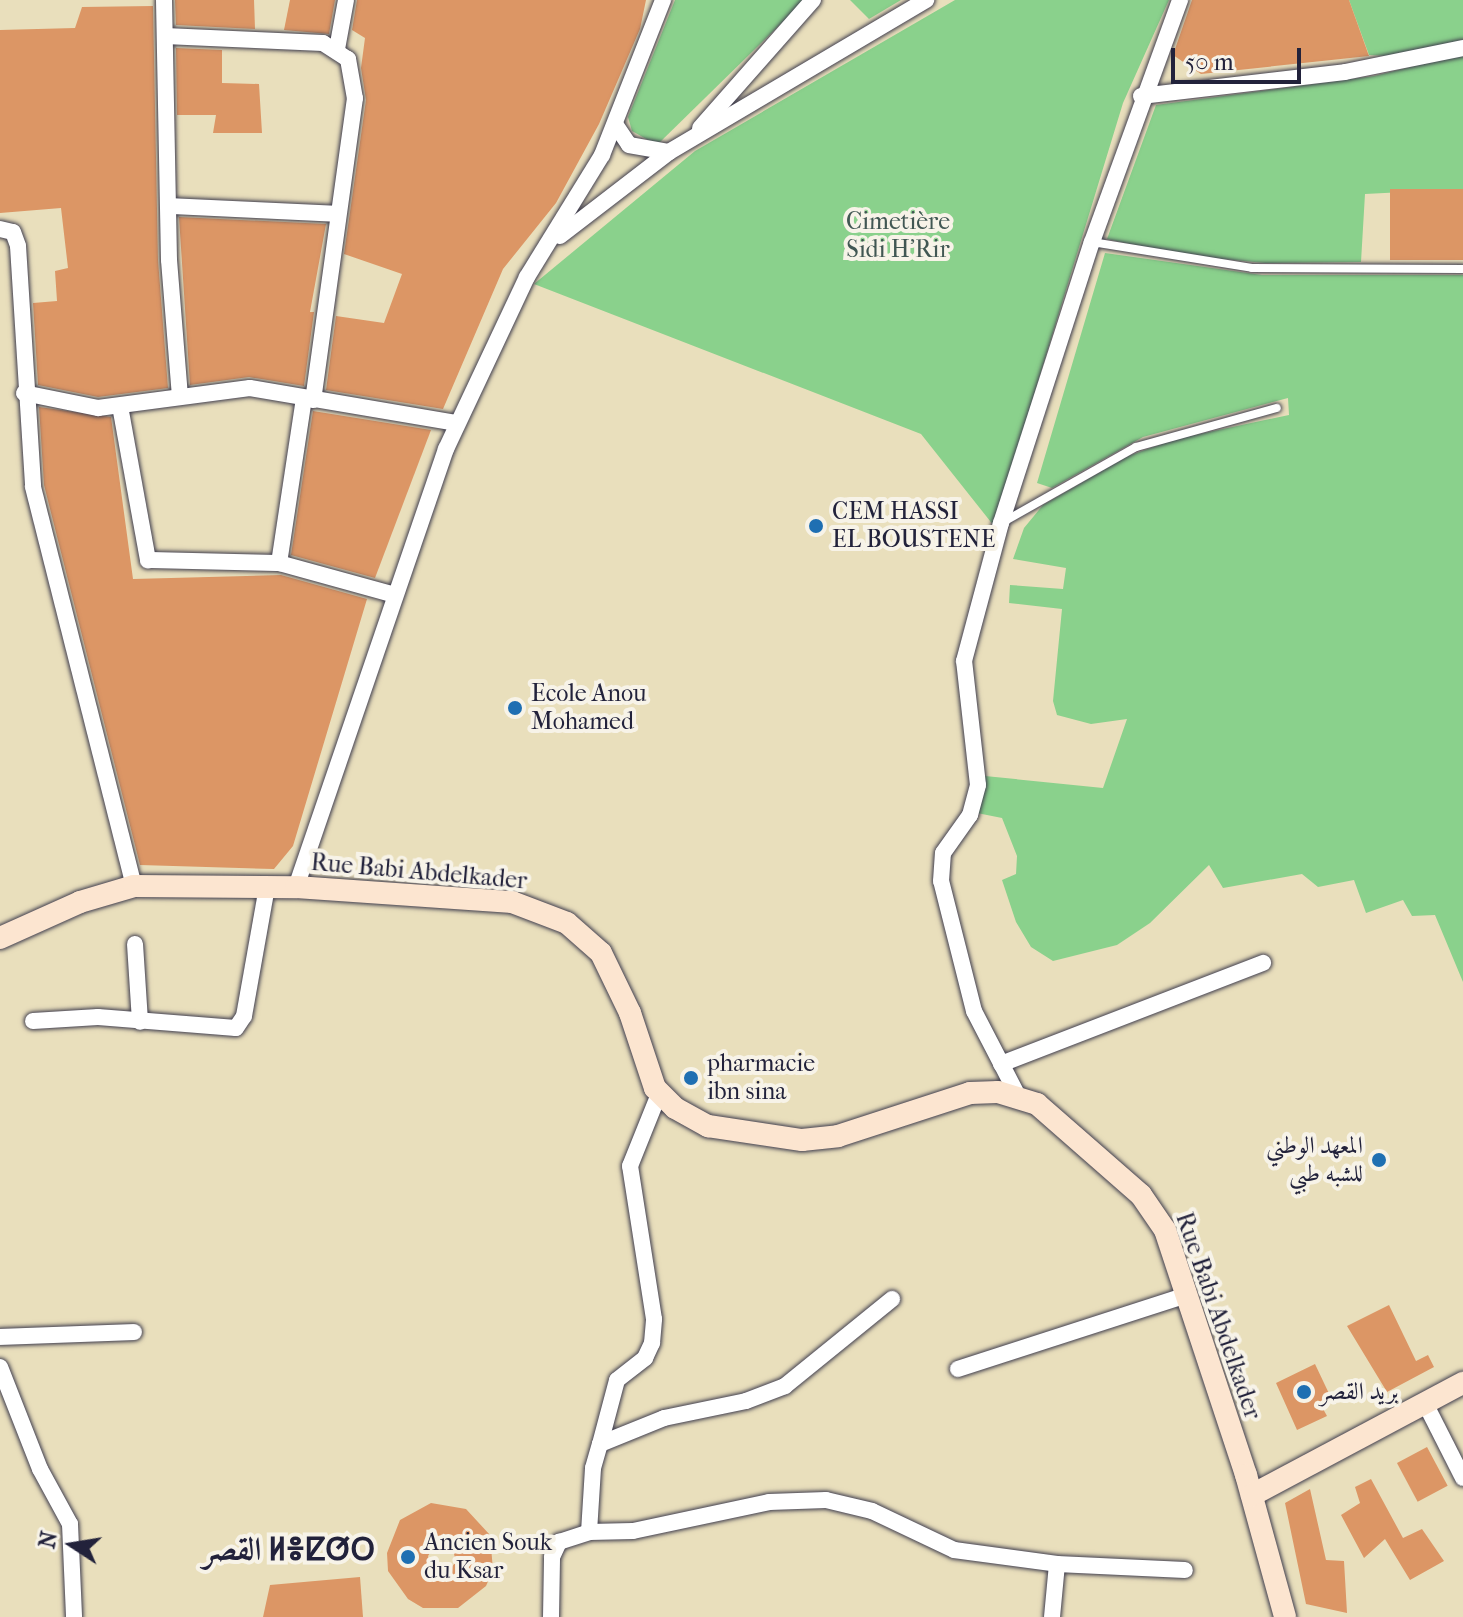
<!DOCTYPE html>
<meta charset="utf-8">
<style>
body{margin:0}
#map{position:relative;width:1463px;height:1617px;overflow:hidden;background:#e9dfbc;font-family:"IM FELL French Canon",Amiri,"Noto Sans Tifinagh",serif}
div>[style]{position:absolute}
.green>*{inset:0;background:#8ad18c}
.building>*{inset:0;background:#dc9665;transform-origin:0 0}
.roads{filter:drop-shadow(0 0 2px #403e4e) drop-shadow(0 0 2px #403e4e)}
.lane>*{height:8px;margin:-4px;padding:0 4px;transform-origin:4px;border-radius:4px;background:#fff}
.street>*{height:16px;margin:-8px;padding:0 8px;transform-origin:8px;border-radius:8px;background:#fff}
.secondary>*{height:22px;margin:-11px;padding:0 11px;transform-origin:11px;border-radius:11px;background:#fce5d0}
.dots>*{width:22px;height:22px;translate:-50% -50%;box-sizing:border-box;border:4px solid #f7f3e8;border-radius:50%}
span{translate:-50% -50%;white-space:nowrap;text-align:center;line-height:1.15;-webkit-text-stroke:8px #f7f3e8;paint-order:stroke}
.park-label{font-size:24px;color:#415753}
.poi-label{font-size:24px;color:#22223b}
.left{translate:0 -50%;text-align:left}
.right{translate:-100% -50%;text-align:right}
.street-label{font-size:24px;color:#22223b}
.district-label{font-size:32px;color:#22223b;font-weight:700}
.north{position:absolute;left:32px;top:1505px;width:80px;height:80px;-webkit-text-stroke:6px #f7f3e8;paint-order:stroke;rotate:282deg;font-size:22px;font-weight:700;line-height:32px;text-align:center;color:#22223b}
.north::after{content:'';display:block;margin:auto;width:28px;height:36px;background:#22223b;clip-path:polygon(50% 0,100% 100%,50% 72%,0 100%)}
.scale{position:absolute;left:1171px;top:48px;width:130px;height:36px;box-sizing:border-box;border:4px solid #22223b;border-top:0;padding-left:10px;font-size:24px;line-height:28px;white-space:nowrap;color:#22223b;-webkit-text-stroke:6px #f7f3e8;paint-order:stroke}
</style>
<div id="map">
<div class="green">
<i style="clip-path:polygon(675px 0,805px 0,657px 145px,632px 131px,628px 117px)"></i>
<i style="clip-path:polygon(850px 0,901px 0,869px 19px)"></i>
<i style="clip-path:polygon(955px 0,1169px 0,1123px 103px,994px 526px,921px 434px,534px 284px,695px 151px)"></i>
<i style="clip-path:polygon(1349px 0,1463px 0,1463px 44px,1406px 57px,1369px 55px)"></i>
<i style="clip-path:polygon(1463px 54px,1463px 189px,1365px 194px,1361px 262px,1265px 263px,1180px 255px,1107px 239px,1156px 105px,1374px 76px)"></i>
<i style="clip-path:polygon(1105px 253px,1262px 275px,1463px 275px,1463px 982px,1435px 915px,1412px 916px,1403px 900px,1366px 913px,1354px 880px,1318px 887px,1302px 874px,1223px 888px,1209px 865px,1150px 923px,1117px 945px,1053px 961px,1031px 947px,1016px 922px,1002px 880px,1016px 874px,1017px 856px,1002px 818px,972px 812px,985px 776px,1103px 788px,1127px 719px,1091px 724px,1057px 715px,1053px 701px,1062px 609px,1009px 603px,1010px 585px,1063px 589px,1066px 568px,1013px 559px,1024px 528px,1043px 505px,1128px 456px,1176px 439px,1289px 415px,1288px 398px,1143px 437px,1052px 488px,1037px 483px)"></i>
</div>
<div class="building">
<i style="clip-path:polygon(175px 0,254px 0,255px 29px,176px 25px)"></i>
<i style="clip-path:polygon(290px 0,335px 0,329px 34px,284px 30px)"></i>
<i style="clip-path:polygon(357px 0,646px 0,640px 29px,599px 124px,556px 203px,503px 269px,443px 409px,326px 390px,336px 316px,384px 323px,402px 274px,344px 254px,366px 100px,361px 68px,365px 38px,352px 30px)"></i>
<i style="clip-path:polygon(1192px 0,1349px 0,1369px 56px,1201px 74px,1173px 55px)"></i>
<i style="clip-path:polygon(153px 6px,158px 260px,168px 388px,98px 397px,38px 385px,33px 303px,57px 301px,55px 271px,68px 268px,61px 208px,0 213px,0 30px,75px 28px,82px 7px)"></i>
<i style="clip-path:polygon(176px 48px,222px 50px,222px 83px,259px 84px,262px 133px,213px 133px,216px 115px,177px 115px)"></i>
<i style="left:1463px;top:189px;width:71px;height:73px;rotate:90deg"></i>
<i style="clip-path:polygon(179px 217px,326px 224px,310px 312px,314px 312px,304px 386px,249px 377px,190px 385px)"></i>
<i style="clip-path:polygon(39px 407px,111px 417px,133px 579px,281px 575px,367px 599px,293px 846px,274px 869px,140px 865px,44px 485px)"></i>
<i style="clip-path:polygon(313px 411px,431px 430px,375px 578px,291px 555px)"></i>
<i style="clip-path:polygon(1389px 1305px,1416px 1361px,1428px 1355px,1434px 1367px,1387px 1392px,1347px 1326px)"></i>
<i style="clip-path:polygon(1315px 1364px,1333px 1402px,1322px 1407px,1327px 1416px,1297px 1430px,1276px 1383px)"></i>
<i style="left:1427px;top:1447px;width:44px;height:34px;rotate:62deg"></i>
<i style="clip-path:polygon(1371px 1479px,1403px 1538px,1422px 1529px,1444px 1561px,1410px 1580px,1385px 1539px,1364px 1558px,1341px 1515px,1360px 1503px,1355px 1487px)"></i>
<i style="clip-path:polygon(1310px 1489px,1326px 1560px,1344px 1561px,1347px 1613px,1306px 1604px,1285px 1503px)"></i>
<i style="clip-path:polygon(evenodd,431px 1503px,466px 1509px,490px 1535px,493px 1570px,486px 1586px,458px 1608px,423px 1608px,408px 1599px,388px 1571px,387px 1553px,400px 1520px,431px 1503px,437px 1543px,452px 1546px,456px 1562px,448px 1571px,431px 1567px,428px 1556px,437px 1543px)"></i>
<i style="clip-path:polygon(360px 1577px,363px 1617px,263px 1617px,270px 1585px)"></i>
</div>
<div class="roads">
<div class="lane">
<i style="left:1092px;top:242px;width:162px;rotate:9.2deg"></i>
<i style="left:1252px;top:268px;width:211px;rotate:0.3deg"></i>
<i style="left:1005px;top:521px;width:150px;rotate:-29.5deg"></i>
<i style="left:1136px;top:447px;width:146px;rotate:-15.5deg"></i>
</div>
<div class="street">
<i style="left:164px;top:0;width:260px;rotate:88.9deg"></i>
<i style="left:169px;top:260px;width:137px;rotate:85.4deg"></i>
<i style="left:165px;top:36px;width:158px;rotate:2.5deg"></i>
<i style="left:323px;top:43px;width:30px;rotate:33deg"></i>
<i style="left:348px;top:59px;width:40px;rotate:80deg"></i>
<i style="left:355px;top:98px;width:305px;rotate:97.9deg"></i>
<i style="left:337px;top:49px;width:50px;rotate:-79.6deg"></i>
<i style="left:1141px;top:96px;width:205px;rotate:-6.7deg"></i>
<i style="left:1345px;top:72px;width:120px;rotate:-11.5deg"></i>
<i style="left:615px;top:124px;width:25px;rotate:56deg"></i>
<i style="left:629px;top:145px;width:41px;rotate:9.9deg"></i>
<i style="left:700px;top:128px;width:171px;rotate:-48.6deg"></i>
<i style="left:170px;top:206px;width:168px;rotate:2.7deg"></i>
<i style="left:0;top:229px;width:13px;rotate:13deg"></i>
<i style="left:13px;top:232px;width:15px;rotate:70deg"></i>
<i style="left:18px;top:246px;width:241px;rotate:86.4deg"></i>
<i style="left:33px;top:487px;width:412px;rotate:75.8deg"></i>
<i style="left:560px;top:236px;width:138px;rotate:-37.6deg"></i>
<i style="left:669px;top:152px;width:299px;rotate:-30.6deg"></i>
<i style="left:24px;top:393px;width:76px;rotate:11.5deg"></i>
<i style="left:98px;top:408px;width:153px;rotate:-7.5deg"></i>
<i style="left:250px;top:388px;width:210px;rotate:9.6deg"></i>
<i style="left:304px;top:398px;width:167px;rotate:98.6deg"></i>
<i style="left:279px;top:563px;width:120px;rotate:15.4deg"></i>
<i style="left:120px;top:406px;width:157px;rotate:79.7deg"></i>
<i style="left:148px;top:560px;width:131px;rotate:1.3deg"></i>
<i style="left:296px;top:887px;width:463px;rotate:-71.1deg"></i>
<i style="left:446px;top:449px;width:190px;rotate:-64.8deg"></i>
<i style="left:527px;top:277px;width:143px;rotate:-58.4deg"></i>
<i style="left:602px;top:155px;width:167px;rotate:-68.5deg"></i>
<i style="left:135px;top:944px;width:78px;rotate:86.3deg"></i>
<i style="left:33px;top:1021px;width:65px;rotate:-3.5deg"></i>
<i style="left:98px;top:1017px;width:138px;rotate:4.6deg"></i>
<i style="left:236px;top:1028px;width:14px;rotate:-56deg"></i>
<i style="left:244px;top:1016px;width:131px;rotate:-79.9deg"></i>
<i style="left:1001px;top:1064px;width:281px;rotate:-21.1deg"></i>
<i style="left:1018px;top:1096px;width:96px;rotate:-117.4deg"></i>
<i style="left:974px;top:1011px;width:134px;rotate:-104.2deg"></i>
<i style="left:941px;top:881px;width:28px;rotate:-86deg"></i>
<i style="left:943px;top:853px;width:47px;rotate:-54.6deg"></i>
<i style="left:970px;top:815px;width:31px;rotate:-75deg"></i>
<i style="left:978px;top:785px;width:125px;rotate:-96.4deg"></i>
<i style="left:964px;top:661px;width:143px;rotate:-75deg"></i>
<i style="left:1001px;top:523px;width:295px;rotate:-72.1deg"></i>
<i style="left:1092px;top:242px;width:258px;rotate:-70deg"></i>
<i style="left:0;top:1337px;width:134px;rotate:-2.1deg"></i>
<i style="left:0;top:1367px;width:110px;rotate:68.6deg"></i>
<i style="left:40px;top:1469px;width:63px;rotate:61.4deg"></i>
<i style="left:70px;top:1524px;width:93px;rotate:87.5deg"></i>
<i style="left:958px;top:1369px;width:241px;rotate:-17.9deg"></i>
<i style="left:1425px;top:1403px;width:84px;rotate:63.1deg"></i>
<i style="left:600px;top:1444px;width:66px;rotate:-75.1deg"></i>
<i style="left:617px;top:1380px;width:36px;rotate:-38deg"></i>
<i style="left:645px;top:1358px;width:17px;rotate:-65deg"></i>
<i style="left:652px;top:1343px;width:24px;rotate:-85deg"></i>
<i style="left:654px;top:1319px;width:155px;rotate:-98.9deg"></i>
<i style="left:630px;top:1166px;width:78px;rotate:-68.1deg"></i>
<i style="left:589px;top:1532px;width:44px;rotate:-1.3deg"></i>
<i style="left:633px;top:1531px;width:139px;rotate:-12deg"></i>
<i style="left:769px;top:1502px;width:57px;rotate:-2deg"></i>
<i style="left:826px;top:1500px;width:47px;rotate:13.4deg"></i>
<i style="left:872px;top:1511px;width:91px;rotate:25.4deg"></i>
<i style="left:954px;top:1550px;width:104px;rotate:7.7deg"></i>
<i style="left:1057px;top:1564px;width:128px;rotate:2.7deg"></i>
<i style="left:551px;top:1617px;width:60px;rotate:-89deg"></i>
<i style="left:552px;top:1557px;width:17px;rotate:-65deg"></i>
<i style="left:559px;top:1542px;width:32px;rotate:-18deg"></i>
<i style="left:589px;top:1532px;width:64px;rotate:-86.4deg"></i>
<i style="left:593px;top:1468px;width:25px;rotate:-74deg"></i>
<i style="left:600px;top:1444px;width:69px;rotate:-22.1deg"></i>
<i style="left:664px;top:1418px;width:84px;rotate:-11.7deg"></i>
<i style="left:746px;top:1401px;width:42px;rotate:-21deg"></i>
<i style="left:785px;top:1386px;width:138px;rotate:-39.1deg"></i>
<i style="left:1052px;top:1617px;width:53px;rotate:-84.6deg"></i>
</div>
<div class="secondary">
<i style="left:0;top:938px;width:88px;rotate:-24.2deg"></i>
<i style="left:80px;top:902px;width:56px;rotate:-16.5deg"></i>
<i style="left:134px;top:886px;width:162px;rotate:0.4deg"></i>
<i style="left:296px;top:887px;width:217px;rotate:4deg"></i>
<i style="left:512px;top:902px;width:59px;rotate:20.9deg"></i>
<i style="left:567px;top:923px;width:45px;rotate:41.4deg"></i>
<i style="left:601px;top:953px;width:67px;rotate:64.2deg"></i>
<i style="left:630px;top:1013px;width:79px;rotate:71.6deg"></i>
<i style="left:655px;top:1088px;width:28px;rotate:45deg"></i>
<i style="left:675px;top:1108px;width:38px;rotate:29deg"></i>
<i style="left:708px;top:1126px;width:95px;rotate:8.5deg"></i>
<i style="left:802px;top:1140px;width:36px;rotate:-6deg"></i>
<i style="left:838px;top:1136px;width:139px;rotate:-18deg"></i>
<i style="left:970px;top:1093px;width:28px;rotate:-2deg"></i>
<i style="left:998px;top:1092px;width:41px;rotate:17.1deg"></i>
<i style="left:1037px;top:1104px;width:138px;rotate:41.2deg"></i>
<i style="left:1141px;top:1195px;width:42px;rotate:55.6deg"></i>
<i style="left:1165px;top:1230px;width:258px;rotate:71.7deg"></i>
<i style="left:1246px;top:1475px;width:147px;rotate:74.6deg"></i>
<i style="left:1252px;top:1495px;width:239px;rotate:-28deg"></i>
</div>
</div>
<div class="dots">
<i style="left:816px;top:526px;background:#1f6fb2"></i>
<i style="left:515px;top:708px;background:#1f6fb2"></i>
<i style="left:691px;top:1078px;background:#1f6fb2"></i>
<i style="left:1379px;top:1160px;background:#1f6fb2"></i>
<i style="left:1304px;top:1392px;background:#1f6fb2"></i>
<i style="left:408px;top:1557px;background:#1f6fb2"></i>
</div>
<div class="park-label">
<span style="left:898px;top:236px">Cimetière<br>Sidi H'Rir</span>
</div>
<div class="poi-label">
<span class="left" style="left:832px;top:526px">CEM HASSI<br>EL BOUSTENE</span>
<span class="left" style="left:531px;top:708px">Ecole Anou<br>Mohamed</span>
<span class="left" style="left:707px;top:1078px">pharmacie<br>ibn sina</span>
<span class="right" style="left:1363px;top:1160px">المعهد الوطني<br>للشبه طبي</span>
<span class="left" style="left:1320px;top:1392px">بريد القصر</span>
<span class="left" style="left:424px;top:1557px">Ancien Souk<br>du Ksar</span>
</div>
<div class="street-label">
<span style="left:419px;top:872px;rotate:5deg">Rue Babi Abdelkader</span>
<span style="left:1218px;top:1316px;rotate:71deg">Rue Babi Abdelkader</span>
</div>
<div class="district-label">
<span style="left:289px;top:1550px">القصر ⵍⴻⵇⵚⵔ</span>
</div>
<div class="north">N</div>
<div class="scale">50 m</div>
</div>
